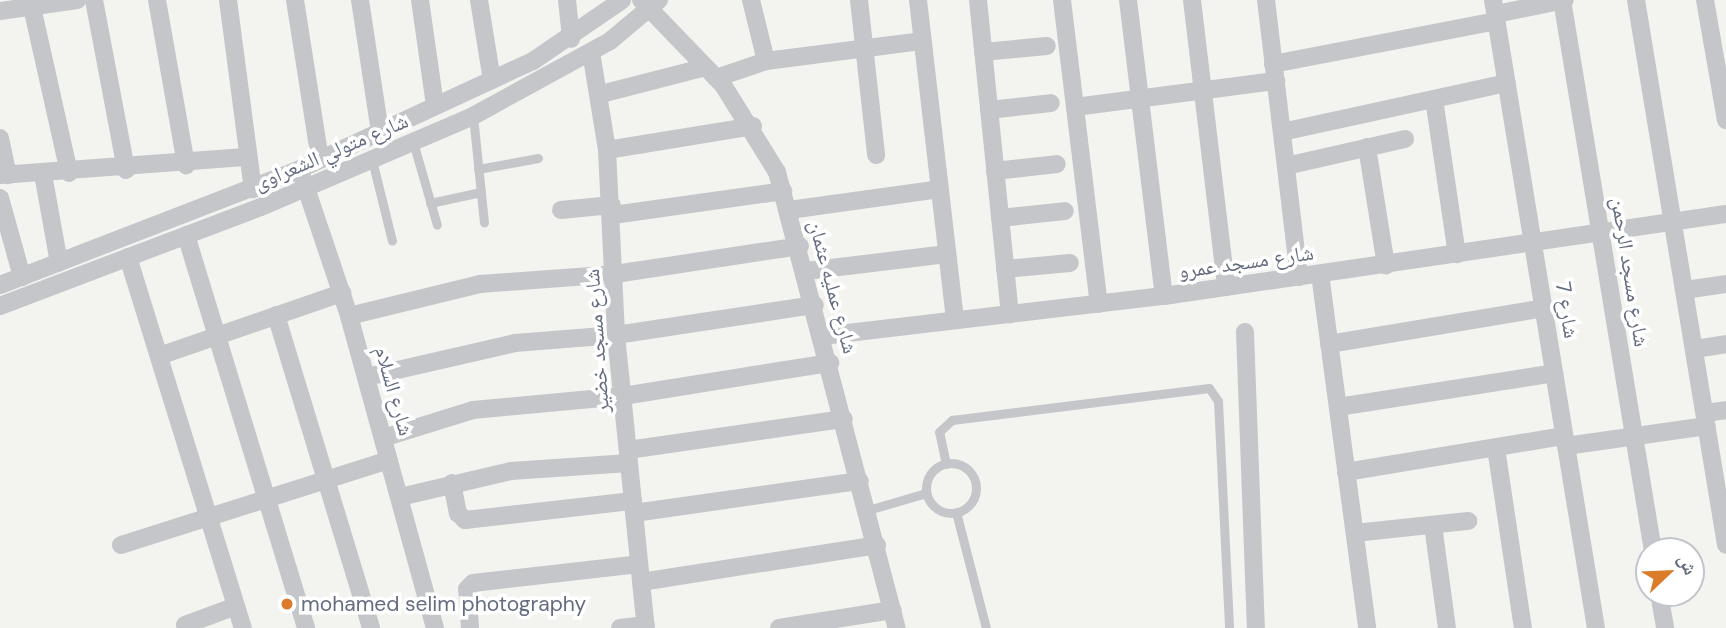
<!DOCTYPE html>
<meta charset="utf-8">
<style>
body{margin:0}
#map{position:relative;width:1726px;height:628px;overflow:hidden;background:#f3f4f0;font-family:"DM Sans","Noto Naskh Arabic",sans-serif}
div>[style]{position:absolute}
.lane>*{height:9px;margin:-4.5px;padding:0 4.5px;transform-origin:4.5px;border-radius:4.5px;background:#c4c6ca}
.lane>.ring{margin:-4.5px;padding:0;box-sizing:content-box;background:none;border:9px solid #c4c6ca;border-radius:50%}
.street>*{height:18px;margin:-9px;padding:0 9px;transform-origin:9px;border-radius:9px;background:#c4c6ca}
.dots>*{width:19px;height:19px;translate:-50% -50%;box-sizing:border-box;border:4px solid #fff;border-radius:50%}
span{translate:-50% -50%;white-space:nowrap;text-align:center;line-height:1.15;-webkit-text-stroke:7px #fff;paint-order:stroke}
.street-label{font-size:21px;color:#646d80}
.poi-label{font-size:21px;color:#646d80}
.left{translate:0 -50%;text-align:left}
.north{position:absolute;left:1635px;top:537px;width:70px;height:70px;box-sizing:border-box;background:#fff;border:2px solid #c1c5cc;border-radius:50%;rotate:67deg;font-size:19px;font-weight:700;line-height:28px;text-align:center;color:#646d80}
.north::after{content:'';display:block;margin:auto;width:24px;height:32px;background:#da7c2a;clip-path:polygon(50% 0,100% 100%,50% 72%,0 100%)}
</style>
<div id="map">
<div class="lane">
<i style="left:473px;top:116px;width:107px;rotate:84.1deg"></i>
<i style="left:413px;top:142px;width:86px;rotate:73.9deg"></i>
<i style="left:372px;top:160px;width:83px;rotate:76.1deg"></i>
<i style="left:478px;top:169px;width:61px;rotate:-10.4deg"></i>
<i style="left:430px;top:203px;width:52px;rotate:-12.2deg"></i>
<i class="ring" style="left:926px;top:463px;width:41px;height:41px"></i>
<i style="left:946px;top:464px;width:33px;rotate:-102deg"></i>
<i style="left:939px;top:432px;width:18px;rotate:-43deg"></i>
<i style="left:952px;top:420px;width:259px;rotate:-7.1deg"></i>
<i style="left:1209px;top:388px;width:16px;rotate:55deg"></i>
<i style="left:1218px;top:401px;width:227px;rotate:87.2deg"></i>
<i style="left:868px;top:510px;width:60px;rotate:-16.3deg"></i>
<i style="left:956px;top:512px;width:120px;rotate:75.5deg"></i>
</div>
<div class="street">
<i style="left:94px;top:0;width:173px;rotate:79.3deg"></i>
<i style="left:157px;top:0;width:168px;rotate:80deg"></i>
<i style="left:228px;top:0;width:191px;rotate:82.5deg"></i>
<i style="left:295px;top:0;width:161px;rotate:81.1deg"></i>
<i style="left:360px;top:0;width:134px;rotate:81.4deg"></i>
<i style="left:420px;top:0;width:107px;rotate:81.9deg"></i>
<i style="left:479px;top:0;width:81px;rotate:80.8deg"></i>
<i style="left:567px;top:0;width:39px;rotate:84deg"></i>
<i style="left:641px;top:0;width:118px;rotate:46deg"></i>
<i style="left:723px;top:85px;width:102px;rotate:58.2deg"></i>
<i style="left:777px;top:172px;width:472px;rotate:75.3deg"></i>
<i style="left:751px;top:0;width:63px;rotate:76.2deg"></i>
<i style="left:859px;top:0;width:156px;rotate:83.7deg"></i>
<i style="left:918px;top:0;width:322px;rotate:83.4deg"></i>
<i style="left:978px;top:0;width:316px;rotate:84.2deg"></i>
<i style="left:1062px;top:0;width:306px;rotate:83.1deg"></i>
<i style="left:1128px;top:0;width:298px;rotate:83.1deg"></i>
<i style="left:1192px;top:0;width:289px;rotate:83.2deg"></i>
<i style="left:1266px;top:0;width:279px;rotate:83.2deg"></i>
<i style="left:1493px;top:0;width:636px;rotate:80.69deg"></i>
<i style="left:1562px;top:0;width:558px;rotate:80.62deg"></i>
<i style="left:1636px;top:0;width:552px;rotate:80.62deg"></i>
<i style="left:1705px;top:0;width:122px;rotate:80.1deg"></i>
<i style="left:32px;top:7px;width:170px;rotate:77.4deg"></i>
<i style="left:0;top:11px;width:78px;rotate:-8.1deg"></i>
<i style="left:1496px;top:14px;width:70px;rotate:-11.5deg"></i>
<i style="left:591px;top:52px;width:99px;rotate:80.7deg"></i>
<i style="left:607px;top:150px;width:185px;rotate:87.2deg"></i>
<i style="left:616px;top:335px;width:295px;rotate:84.2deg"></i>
<i style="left:983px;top:52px;width:64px;rotate:-5.4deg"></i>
<i style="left:1273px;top:64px;width:227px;rotate:-10.9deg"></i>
<i style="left:716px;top:78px;width:53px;rotate:-18.8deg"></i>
<i style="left:766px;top:61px;width:158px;rotate:-7.3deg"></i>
<i style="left:601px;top:94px;width:108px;rotate:-14.4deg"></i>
<i style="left:1434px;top:99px;width:157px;rotate:81.6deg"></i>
<i style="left:1075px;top:107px;width:203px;rotate:-7.4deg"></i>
<i style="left:989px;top:110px;width:62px;rotate:-6.4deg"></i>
<i style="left:1282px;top:132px;width:230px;rotate:-12.3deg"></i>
<i style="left:0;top:138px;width:38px;rotate:78deg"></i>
<i style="left:1367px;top:147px;width:120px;rotate:80.9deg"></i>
<i style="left:607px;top:150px;width:148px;rotate:-9.3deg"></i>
<i style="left:1286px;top:166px;width:122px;rotate:-12.8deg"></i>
<i style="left:995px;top:171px;width:62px;rotate:-6.4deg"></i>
<i style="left:43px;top:174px;width:90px;rotate:79.8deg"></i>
<i style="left:0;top:175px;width:249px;rotate:-4.2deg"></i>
<i style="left:303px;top:179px;width:145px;rotate:71.4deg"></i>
<i style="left:349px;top:316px;width:324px;rotate:74.6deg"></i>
<i style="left:0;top:198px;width:82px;rotate:74.4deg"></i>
<i style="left:561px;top:210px;width:51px;rotate:-5.6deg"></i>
<i style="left:789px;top:210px;width:152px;rotate:-7.9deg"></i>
<i style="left:613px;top:215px;width:172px;rotate:-8deg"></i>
<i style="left:1000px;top:218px;width:65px;rotate:-6.1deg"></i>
<i style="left:186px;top:235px;width:411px;rotate:73deg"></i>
<i style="left:128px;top:257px;width:388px;rotate:72.8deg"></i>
<i style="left:1005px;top:269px;width:65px;rotate:-5.3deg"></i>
<i style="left:806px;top:271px;width:142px;rotate:-6.9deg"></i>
<i style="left:1320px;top:274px;width:357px;rotate:82.4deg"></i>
<i style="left:0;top:285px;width:322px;rotate:-21.1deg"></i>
<i style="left:300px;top:169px;width:257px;rotate:-24.9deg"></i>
<i style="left:533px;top:61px;width:108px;rotate:-34.4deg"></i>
<i style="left:1685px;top:290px;width:41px;rotate:-8.3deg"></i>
<i style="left:0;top:306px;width:279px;rotate:-20.8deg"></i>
<i style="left:261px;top:207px;width:231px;rotate:-23.2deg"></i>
<i style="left:473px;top:116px;width:156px;rotate:-28.7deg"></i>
<i style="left:610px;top:41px;width:64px;rotate:-39.9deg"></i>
<i style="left:276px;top:315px;width:327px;rotate:73.1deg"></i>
<i style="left:349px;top:316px;width:135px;rotate:-13.7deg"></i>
<i style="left:480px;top:284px;width:135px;rotate:-4.2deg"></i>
<i style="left:615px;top:274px;width:187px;rotate:-8.6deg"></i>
<i style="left:1245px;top:332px;width:296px;rotate:87.9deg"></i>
<i style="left:822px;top:336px;width:344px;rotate:-6.7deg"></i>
<i style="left:1164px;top:296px;width:568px;rotate:-8.3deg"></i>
<i style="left:1329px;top:344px;width:218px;rotate:-9.5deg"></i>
<i style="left:1695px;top:349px;width:31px;rotate:-9deg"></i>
<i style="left:159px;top:356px;width:194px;rotate:-19deg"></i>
<i style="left:367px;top:377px;width:152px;rotate:-12.9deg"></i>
<i style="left:515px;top:343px;width:101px;rotate:-4.5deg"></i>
<i style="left:616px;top:335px;width:201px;rotate:-8.6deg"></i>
<i style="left:1338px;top:407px;width:219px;rotate:-8.9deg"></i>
<i style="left:1705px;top:413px;width:21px;rotate:-8deg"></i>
<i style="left:383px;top:438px;width:94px;rotate:-17.3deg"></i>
<i style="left:473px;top:410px;width:151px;rotate:-5.3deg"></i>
<i style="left:623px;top:396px;width:210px;rotate:-9.1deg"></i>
<i style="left:1566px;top:446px;width:142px;rotate:-8.1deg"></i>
<i style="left:1496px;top:448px;width:182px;rotate:81.5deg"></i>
<i style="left:628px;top:450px;width:218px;rotate:-8.2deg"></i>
<i style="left:1346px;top:472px;width:221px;rotate:-9.4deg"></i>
<i style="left:452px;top:483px;width:31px;rotate:79deg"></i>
<i style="left:458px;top:513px;width:10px;rotate:45deg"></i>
<i style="left:465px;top:520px;width:169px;rotate:-6.5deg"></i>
<i style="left:400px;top:497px;width:114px;rotate:-13.2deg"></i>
<i style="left:511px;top:471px;width:118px;rotate:-3.9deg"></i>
<i style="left:634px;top:513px;width:228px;rotate:-8.1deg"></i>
<i style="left:1433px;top:525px;width:104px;rotate:82.3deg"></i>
<i style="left:1355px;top:533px;width:114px;rotate:-6.1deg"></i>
<i style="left:121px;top:545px;width:281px;rotate:-17.6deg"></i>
<i style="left:641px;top:582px;width:239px;rotate:-8.9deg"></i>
<i style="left:1659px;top:593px;width:36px;rotate:80deg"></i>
<i style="left:185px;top:625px;width:54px;rotate:-20.4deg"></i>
<i style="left:470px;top:628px;width:39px;rotate:-94deg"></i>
<i style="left:467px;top:589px;width:8px;rotate:-45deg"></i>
<i style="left:473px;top:583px;width:167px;rotate:-6.5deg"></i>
<i style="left:620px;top:628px;width:26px;rotate:-7deg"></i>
<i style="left:779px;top:628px;width:115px;rotate:-9deg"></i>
</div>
<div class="dots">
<i style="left:287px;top:604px;background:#da7c2a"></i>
</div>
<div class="street-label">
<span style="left:331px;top:152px;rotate:-23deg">شارع متولي الشعراوى</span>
<span style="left:1246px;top:262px;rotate:-8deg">شارع مسجد عمرو</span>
<span style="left:1630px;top:272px;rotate:81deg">شارع مسجد الرحمن</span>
<span style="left:833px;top:287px;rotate:75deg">شارع عمليه عثمان</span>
<span style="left:1567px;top:310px;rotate:81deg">شارع 7</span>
<span style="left:597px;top:341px;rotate:-94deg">شارع مسجد خضير</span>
<span style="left:394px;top:391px;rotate:74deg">شارع السلام</span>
</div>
<div class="poi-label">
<span class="left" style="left:301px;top:604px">mohamed selim photography</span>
</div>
<div class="north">ش</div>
</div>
